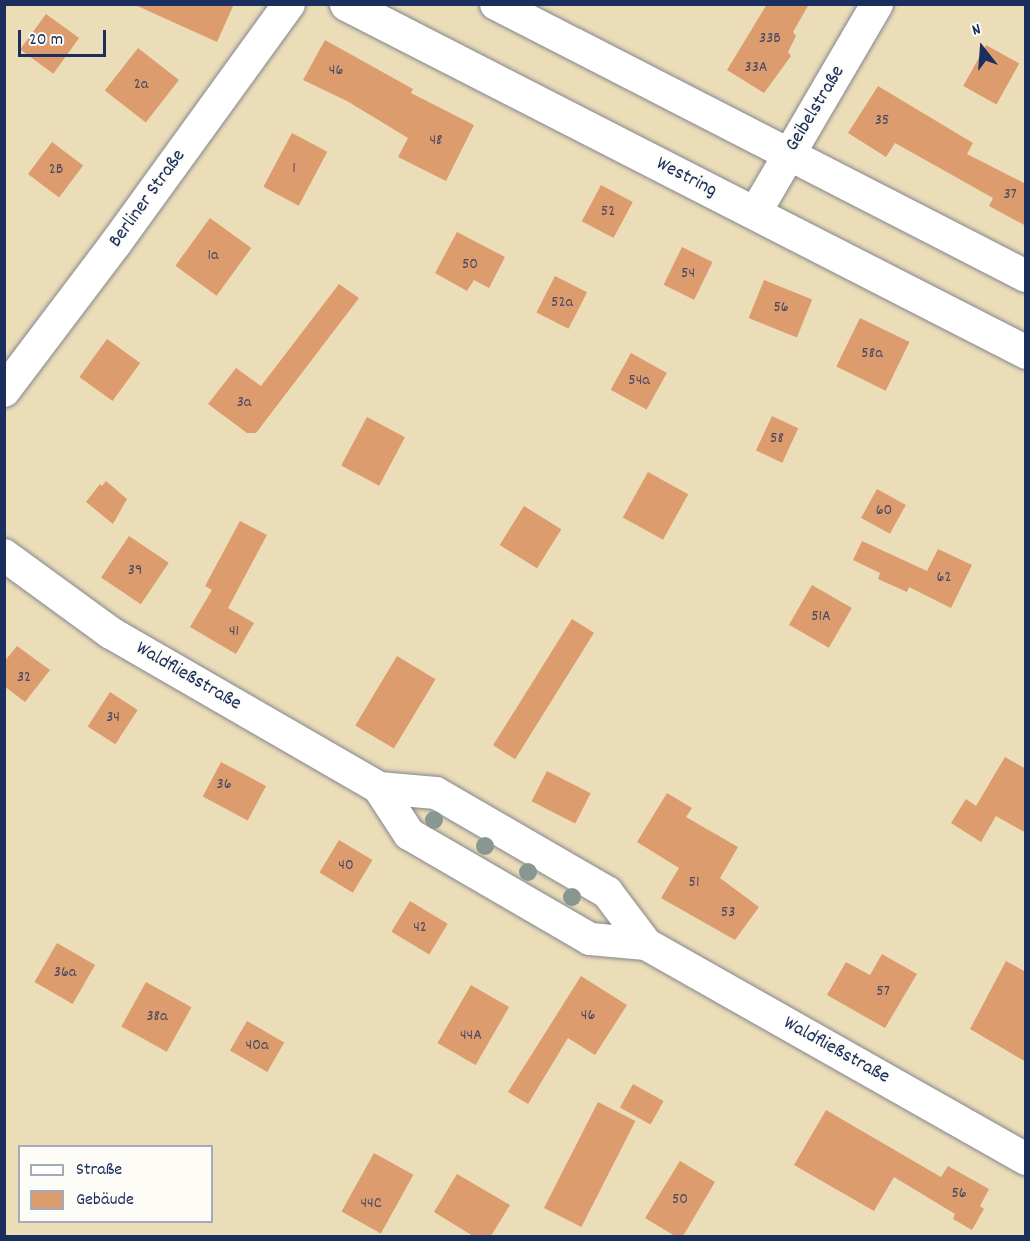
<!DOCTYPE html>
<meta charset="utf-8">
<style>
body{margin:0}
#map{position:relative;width:1030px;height:1241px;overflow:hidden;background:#ecddb9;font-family:Dekko,sans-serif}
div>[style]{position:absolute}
.building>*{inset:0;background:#dd9c6e;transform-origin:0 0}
.roads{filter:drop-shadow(0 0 2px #84868c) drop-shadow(0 0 2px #84868c)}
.street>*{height:32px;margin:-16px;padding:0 16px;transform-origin:16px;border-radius:16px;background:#fff}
.secondary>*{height:33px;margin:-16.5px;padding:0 16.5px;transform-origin:16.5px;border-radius:16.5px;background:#fff}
.trees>*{width:18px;height:18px;margin:-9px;border-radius:50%;background:#88978f}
span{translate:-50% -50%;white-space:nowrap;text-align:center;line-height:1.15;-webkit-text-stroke:4.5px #fdfcf7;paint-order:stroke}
.number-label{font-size:16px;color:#4c4a62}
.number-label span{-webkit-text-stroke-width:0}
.street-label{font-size:20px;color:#1b2f5e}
.frame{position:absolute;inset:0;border:6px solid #1b2f5e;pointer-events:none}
.legend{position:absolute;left:18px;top:1145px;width:195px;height:78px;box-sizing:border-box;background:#fdfcf7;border:2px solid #a3aaba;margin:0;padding:8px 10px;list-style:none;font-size:18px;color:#1b2f5e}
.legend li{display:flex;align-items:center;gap:12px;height:30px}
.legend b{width:30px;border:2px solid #a3aaba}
.north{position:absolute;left:952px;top:18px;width:60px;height:60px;-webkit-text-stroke:4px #fdfcf7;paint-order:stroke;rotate:343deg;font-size:16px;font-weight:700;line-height:24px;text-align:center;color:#1b2f5e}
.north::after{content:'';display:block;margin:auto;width:21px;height:27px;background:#1b2f5e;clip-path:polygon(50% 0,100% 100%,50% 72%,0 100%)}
.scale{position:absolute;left:18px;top:30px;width:88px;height:27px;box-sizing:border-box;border:3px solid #1b2f5e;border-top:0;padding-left:8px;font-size:18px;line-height:21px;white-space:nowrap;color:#1b2f5e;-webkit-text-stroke:4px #fdfcf7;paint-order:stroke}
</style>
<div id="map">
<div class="building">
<i style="clip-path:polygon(133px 4px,234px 4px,217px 42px)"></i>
<i style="clip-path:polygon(767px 4px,809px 4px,793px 32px,796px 36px,788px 52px,791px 56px,764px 93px,727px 70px)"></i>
<i style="left:46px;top:14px;width:41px;height:44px;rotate:36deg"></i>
<i style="clip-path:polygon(325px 40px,413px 89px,411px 93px,474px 125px,446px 181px,398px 157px,408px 138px,347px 101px,303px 80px)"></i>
<i style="left:986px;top:45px;width:38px;height:47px;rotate:29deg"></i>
<i style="left:138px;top:48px;width:52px;height:54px;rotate:38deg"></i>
<i style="clip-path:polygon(878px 86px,973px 143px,967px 154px,1026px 184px,1026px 226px,989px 206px,993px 198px,895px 143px,886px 157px,848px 133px)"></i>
<i style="left:292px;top:133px;width:40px;height:61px;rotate:28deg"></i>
<i style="left:52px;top:142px;width:39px;height:40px;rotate:37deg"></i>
<i style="left:601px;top:185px;width:36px;height:41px;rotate:28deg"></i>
<i style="left:210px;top:218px;width:51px;height:59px;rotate:36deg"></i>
<i style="clip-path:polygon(457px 232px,505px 257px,489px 288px,474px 280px,467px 291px,435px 273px)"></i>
<i style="left:682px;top:247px;width:34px;height:42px;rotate:26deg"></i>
<i style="left:555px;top:276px;width:36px;height:41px;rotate:27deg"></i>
<i style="left:764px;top:280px;width:52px;height:41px;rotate:22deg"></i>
<i style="clip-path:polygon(339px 284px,359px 298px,256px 433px,247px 433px,208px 404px,236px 368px,261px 386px)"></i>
<i style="left:860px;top:318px;width:55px;height:54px;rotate:26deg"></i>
<i style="left:107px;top:339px;width:41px;height:47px;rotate:36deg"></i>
<i style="left:631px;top:353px;width:41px;height:42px;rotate:29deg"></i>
<i style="left:772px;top:416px;width:29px;height:38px;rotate:25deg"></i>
<i style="left:367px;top:417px;width:43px;height:55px;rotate:28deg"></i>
<i style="left:648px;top:472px;width:46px;height:52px;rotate:29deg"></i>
<i style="clip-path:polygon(106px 481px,127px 499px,113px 524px,86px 502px,100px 484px,102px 486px)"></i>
<i style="left:877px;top:489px;width:33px;height:33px;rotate:29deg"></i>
<i style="left:524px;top:506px;width:44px;height:46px;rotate:32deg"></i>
<i style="clip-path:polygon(240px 521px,267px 535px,228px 608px,254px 623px,236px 654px,190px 627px,212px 590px,205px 586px)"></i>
<i style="left:129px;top:536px;width:48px;height:50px;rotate:34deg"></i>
<i style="clip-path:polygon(862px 541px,927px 571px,938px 549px,972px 565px,951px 608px,909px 587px,907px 592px,878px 579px,880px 573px,853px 560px)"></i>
<i style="left:812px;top:585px;width:46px;height:46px;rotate:30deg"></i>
<i style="left:572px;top:619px;width:26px;height:149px;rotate:32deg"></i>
<i style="clip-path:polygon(17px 646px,50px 670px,25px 702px,4px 686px,4px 662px)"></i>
<i style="left:397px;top:656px;width:45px;height:81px;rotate:31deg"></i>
<i style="left:110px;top:692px;width:33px;height:41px;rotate:33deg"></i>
<i style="clip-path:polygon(1005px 757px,1026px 769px,1026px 833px,996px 816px,981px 842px,951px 823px,966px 799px,976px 806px)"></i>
<i style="left:221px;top:762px;width:51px;height:39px;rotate:28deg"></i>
<i style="left:547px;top:771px;width:49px;height:34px;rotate:27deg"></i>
<i style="clip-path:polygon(667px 793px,692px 808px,686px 817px,738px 847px,720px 878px,759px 907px,735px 940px,661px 898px,679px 868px,637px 842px)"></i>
<i style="left:339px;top:840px;width:39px;height:38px;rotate:31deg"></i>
<i style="left:410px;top:901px;width:44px;height:36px;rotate:31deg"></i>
<i style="left:57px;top:943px;width:44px;height:45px;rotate:30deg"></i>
<i style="clip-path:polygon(882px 954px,917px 974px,885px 1028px,827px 995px,846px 962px,870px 975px)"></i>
<i style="clip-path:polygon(1006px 961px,1026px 972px,1026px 1062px,970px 1029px)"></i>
<i style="clip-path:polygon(581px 976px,627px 1005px,595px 1055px,568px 1038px,528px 1104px,508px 1092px)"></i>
<i style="left:146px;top:982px;width:52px;height:51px;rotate:29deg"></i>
<i style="left:471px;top:985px;width:44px;height:67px;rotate:30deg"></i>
<i style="left:247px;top:1021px;width:43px;height:34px;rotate:30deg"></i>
<i style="left:633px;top:1084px;width:35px;height:27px;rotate:29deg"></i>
<i style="left:598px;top:1102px;width:42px;height:119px;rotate:27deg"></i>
<i style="clip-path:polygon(826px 1110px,941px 1177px,948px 1166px,989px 1189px,980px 1206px,984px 1209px,972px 1230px,953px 1219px,955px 1214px,894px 1177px,874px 1211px,794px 1165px)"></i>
<i style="left:374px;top:1153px;width:45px;height:67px;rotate:29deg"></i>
<i style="clip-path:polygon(680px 1161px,715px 1182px,683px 1236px,675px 1236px,645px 1218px)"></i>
<i style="clip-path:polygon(457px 1174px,510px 1205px,491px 1236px,473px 1236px,434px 1212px)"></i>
</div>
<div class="roads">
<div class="street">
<i style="left:496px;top:4px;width:596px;rotate:27.17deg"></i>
<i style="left:755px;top:213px;width:242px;rotate:-59.7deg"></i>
<i style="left:4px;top:391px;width:186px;rotate:-52.9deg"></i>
<i style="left:116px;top:243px;width:295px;rotate:-54.1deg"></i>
<i style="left:4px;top:555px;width:132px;rotate:36.1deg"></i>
<i style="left:111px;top:633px;width:310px;rotate:30deg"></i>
<i style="left:379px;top:788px;width:57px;rotate:5deg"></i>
<i style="left:436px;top:793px;width:198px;rotate:30.1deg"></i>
<i style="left:607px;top:892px;width:65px;rotate:53.1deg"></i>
<i style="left:379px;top:788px;width:55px;rotate:56.9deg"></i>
<i style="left:409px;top:834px;width:209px;rotate:30.1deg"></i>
<i style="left:590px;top:939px;width:56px;rotate:5.1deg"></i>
<i style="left:646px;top:944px;width:437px;rotate:29.5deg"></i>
</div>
<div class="secondary">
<i style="left:346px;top:4px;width:764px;rotate:27.1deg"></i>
</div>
</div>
<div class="trees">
<i style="left:434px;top:820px"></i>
<i style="left:485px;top:846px"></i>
<i style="left:528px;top:872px"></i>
<i style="left:572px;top:897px"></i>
</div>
<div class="number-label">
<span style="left:770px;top:39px">33B</span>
<span style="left:756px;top:68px">33A</span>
<span style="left:336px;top:71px">46</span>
<span style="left:141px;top:85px">2a</span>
<span style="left:882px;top:121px">35</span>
<span style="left:436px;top:141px">48</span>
<span style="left:294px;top:169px">1</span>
<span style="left:56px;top:170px">2B</span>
<span style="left:1010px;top:195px">37</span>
<span style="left:608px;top:212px">52</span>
<span style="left:213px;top:256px">1a</span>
<span style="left:470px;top:265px">50</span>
<span style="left:688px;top:274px">54</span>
<span style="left:562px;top:303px">52a</span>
<span style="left:781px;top:308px">56</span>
<span style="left:872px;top:354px">58a</span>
<span style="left:639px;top:381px">54a</span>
<span style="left:244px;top:403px">3a</span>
<span style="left:777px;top:439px">58</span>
<span style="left:884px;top:511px">60</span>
<span style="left:135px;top:571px">39</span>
<span style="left:944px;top:578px">62</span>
<span style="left:821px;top:617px">51A</span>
<span style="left:234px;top:632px">41</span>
<span style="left:24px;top:678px">32</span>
<span style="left:113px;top:718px">34</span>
<span style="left:224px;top:785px">36</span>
<span style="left:346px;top:866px">40</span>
<span style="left:694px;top:883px">51</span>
<span style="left:728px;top:913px">53</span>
<span style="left:420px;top:928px">42</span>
<span style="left:65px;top:973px">36a</span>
<span style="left:883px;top:992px">57</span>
<span style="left:588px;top:1016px">46</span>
<span style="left:157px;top:1017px">38a</span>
<span style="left:471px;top:1036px">44A</span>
<span style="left:257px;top:1046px">40a</span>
<span style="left:959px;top:1194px">56</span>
<span style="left:680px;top:1200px">50</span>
<span style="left:371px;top:1204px">44C</span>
</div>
<div class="street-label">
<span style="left:816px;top:109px;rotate:-59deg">Geibelstraße</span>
<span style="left:686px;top:178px;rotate:27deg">Westring</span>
<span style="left:148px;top:199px;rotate:-54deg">Berliner Straße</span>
<span style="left:188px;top:677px;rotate:30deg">Waldfließstraße</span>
<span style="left:836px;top:1051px;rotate:29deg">Waldfließstraße</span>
</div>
<div class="frame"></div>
<ul class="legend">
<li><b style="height:8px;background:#fff"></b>Straße</li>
<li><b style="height:16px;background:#dd9c6e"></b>Gebäude</li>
</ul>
<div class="north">N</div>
<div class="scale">20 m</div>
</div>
